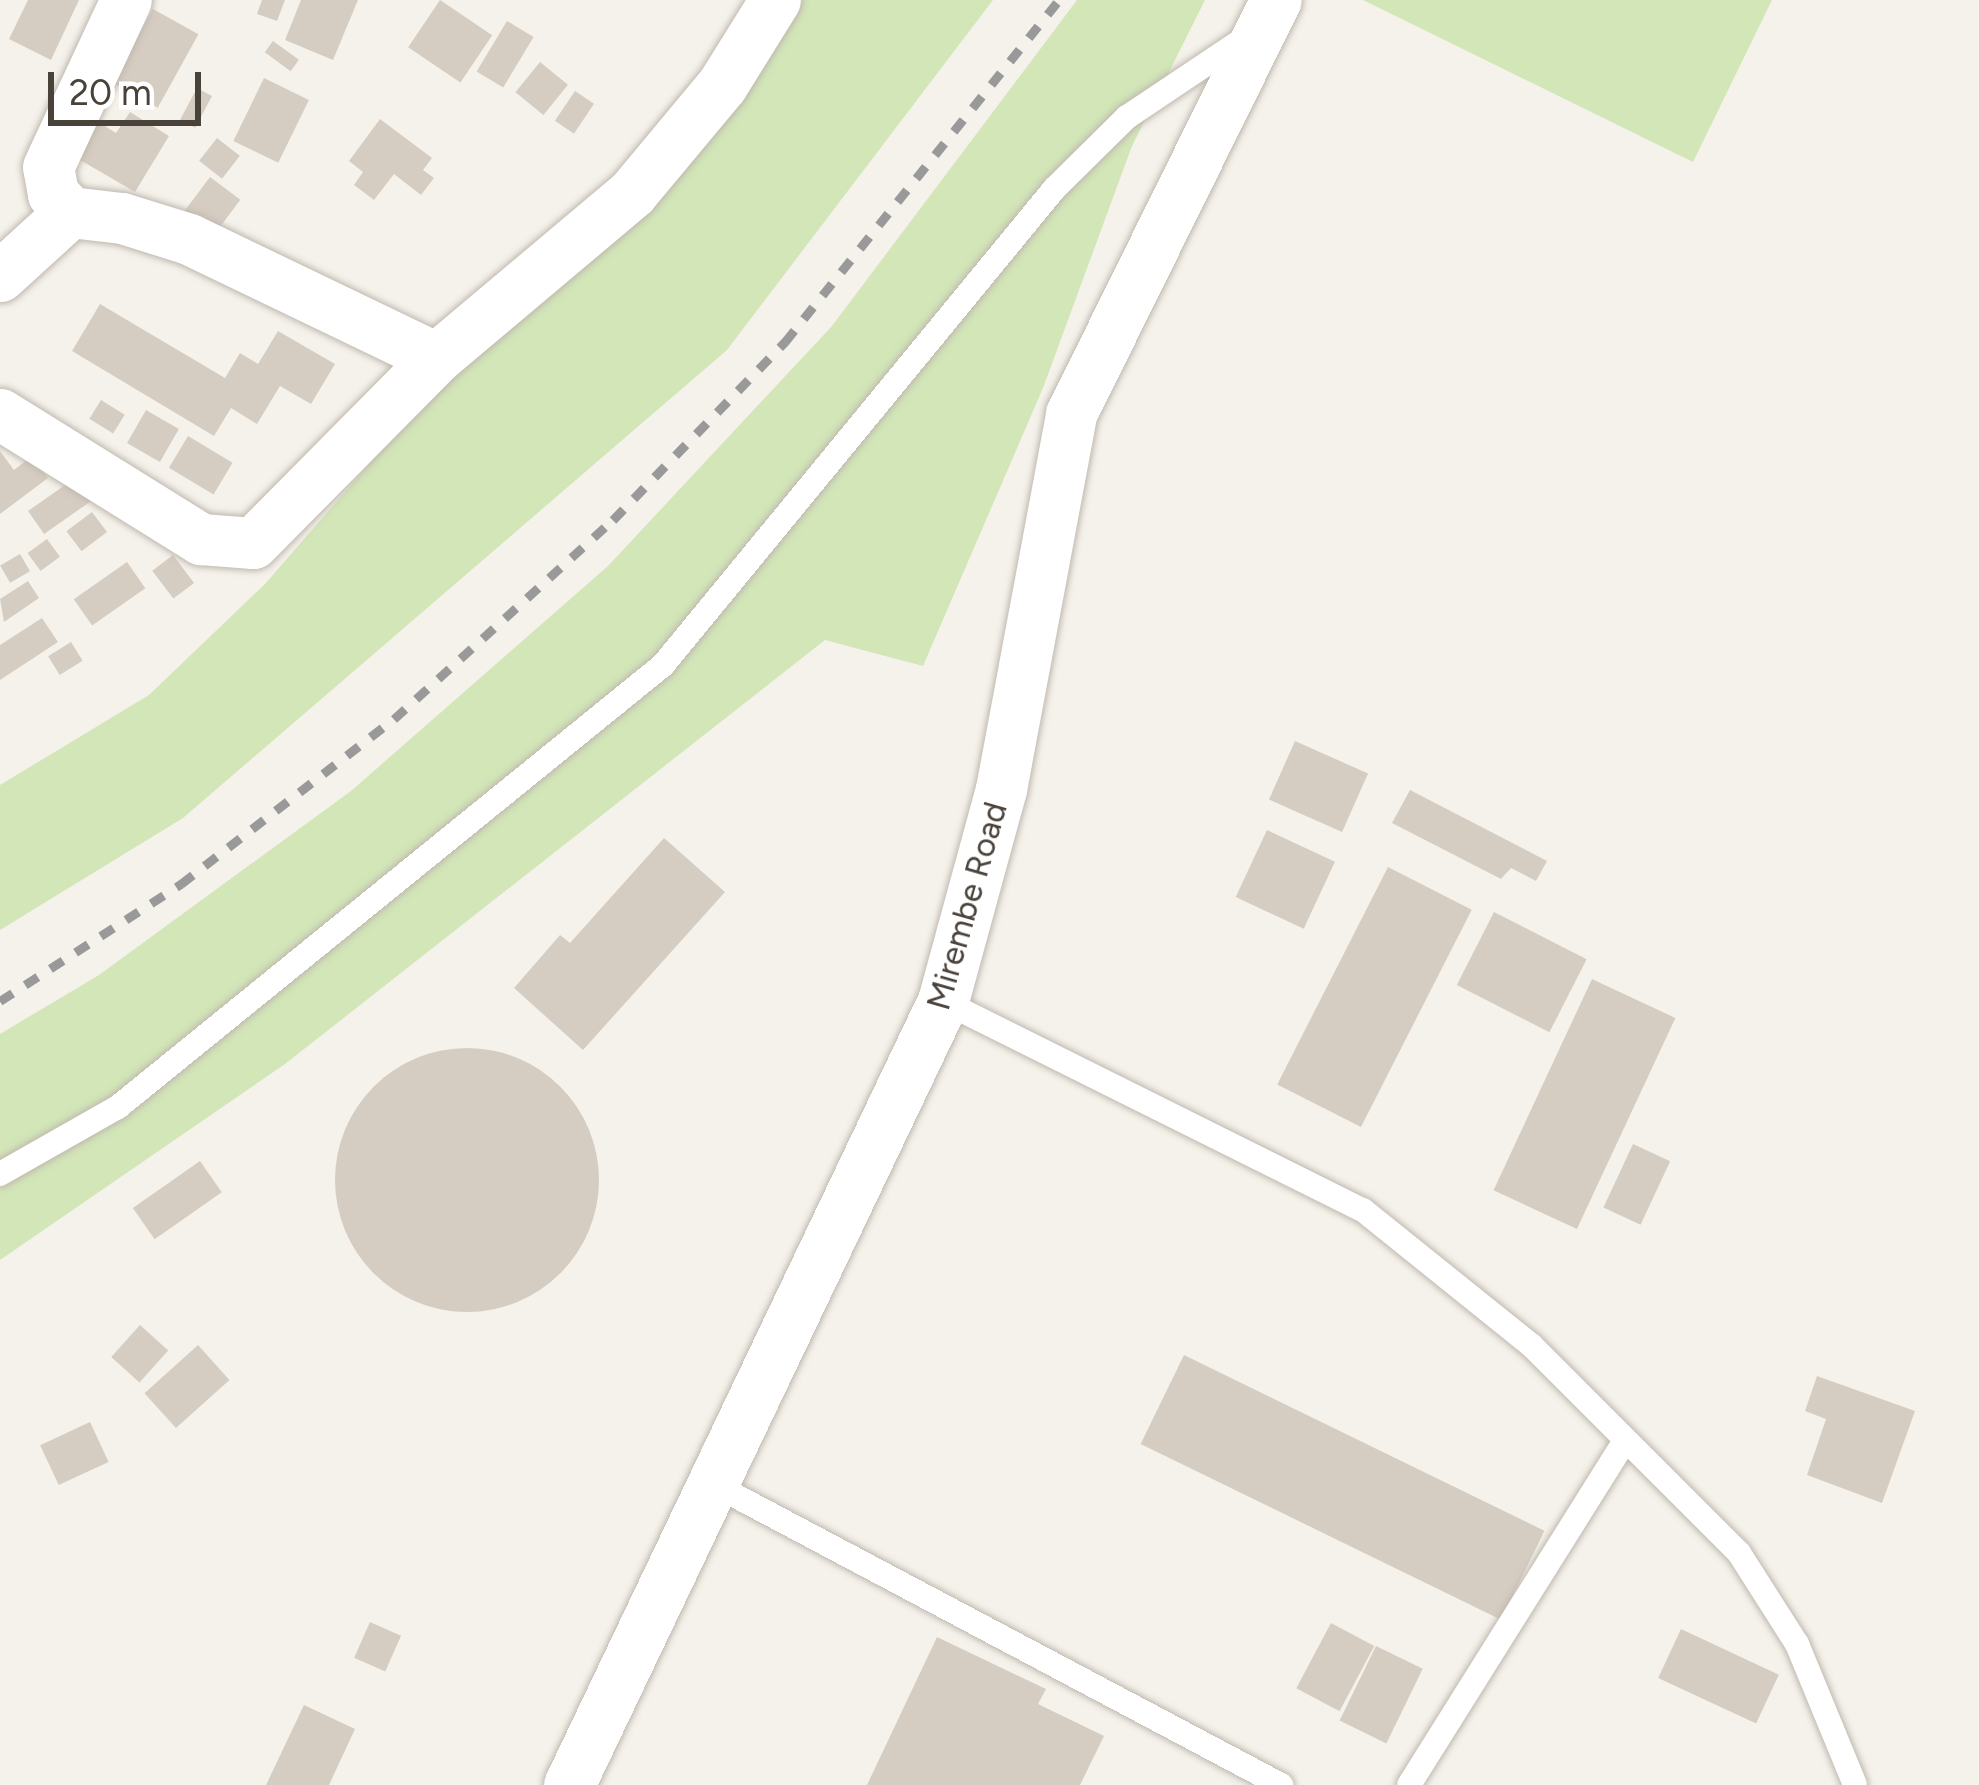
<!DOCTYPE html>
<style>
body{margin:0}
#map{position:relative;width:1979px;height:1785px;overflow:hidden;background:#f5f2ec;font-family:Figtree,sans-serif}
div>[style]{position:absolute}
.green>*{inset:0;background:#d2e6b8}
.building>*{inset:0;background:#d6cdc2;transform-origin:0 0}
.round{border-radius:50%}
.roads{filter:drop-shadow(0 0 3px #c0b9af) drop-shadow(0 0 3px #c0b9af)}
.lane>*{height:24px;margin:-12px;padding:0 12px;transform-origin:12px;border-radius:12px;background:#fff}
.street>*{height:51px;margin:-25.5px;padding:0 25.5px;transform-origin:25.5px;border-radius:25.5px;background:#fff}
.rail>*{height:9px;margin-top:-4.5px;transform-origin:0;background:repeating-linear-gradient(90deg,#999 0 15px,transparent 0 30px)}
span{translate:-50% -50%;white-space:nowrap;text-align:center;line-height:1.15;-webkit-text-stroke:9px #fff;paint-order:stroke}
.street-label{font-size:33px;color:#49423a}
.scale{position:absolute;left:48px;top:72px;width:153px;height:54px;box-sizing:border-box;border:6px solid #49423a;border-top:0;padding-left:15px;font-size:36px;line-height:42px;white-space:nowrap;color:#49423a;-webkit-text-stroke:9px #fff;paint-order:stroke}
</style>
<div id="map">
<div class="green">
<i style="clip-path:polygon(803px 0,993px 0,727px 350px,183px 818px,0 930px,0 785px,149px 695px,265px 584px,417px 409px,660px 190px)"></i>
<i style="clip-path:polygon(1077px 0,1205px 0,1132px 146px,1043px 388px,923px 666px,825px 640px,285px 1064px,0 1260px,0 1034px,99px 975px,351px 791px,608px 566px,832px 326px)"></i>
<i style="clip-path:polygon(1363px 0,1772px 0,1693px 162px)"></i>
</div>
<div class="building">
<i style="clip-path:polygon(28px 0,79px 0,51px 60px,9px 39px)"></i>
<i style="clip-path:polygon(262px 0,285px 0,277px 21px,257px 14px)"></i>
<i style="clip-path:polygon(301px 0,358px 0,333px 60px,285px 40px)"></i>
<i style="left:440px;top:0;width:63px;height:57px;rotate:34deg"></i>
<i style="left:153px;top:9px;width:52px;height:84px;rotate:29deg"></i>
<i style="left:507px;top:21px;width:31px;height:59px;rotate:31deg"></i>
<i style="left:273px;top:41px;width:32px;height:14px;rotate:36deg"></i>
<i style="left:540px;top:62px;width:36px;height:39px;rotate:39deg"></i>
<i style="left:264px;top:78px;width:50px;height:70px;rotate:26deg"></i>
<i style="left:197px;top:88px;width:17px;height:36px;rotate:28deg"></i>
<i style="left:575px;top:91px;width:23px;height:36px;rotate:34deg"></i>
<i style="clip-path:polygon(130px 112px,169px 136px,135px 192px,75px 157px,97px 121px,116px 133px)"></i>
<i style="clip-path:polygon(380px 119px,432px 158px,423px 170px,434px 178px,421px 195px,394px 174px,374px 200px,354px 185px,363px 172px,349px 161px)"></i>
<i style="left:217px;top:138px;width:29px;height:29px;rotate:38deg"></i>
<i style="left:210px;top:177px;width:38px;height:49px;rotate:37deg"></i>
<i style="clip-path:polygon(100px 304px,225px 378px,240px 353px,258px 364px,278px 331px,335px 364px,311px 404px,280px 386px,257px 424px,231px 408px,214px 436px,72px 351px)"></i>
<i style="left:101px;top:400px;width:28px;height:22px;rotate:32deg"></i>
<i style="left:146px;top:410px;width:38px;height:38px;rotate:30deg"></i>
<i style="left:188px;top:436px;width:52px;height:37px;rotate:31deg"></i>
<i style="clip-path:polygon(0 451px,14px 470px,32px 456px,48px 478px,0 514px)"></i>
<i style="left:78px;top:476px;width:28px;height:61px;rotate:55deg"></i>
<i style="left:92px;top:512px;width:25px;height:32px;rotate:53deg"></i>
<i style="left:47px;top:539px;width:22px;height:24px;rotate:54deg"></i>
<i style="left:20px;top:554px;width:20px;height:23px;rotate:60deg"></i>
<i style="left:173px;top:555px;width:35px;height:26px;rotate:53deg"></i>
<i style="left:127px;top:562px;width:32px;height:65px;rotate:55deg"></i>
<i style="clip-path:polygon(28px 581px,39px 598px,4px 622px,0 599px)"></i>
<i style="clip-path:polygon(42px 618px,58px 642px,0 680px,0 645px)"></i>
<i style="left:71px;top:642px;width:22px;height:27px;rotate:58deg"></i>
<i style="left:1295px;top:741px;width:80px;height:64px;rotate:24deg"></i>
<i style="clip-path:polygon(1410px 790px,1547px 861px,1536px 881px,1511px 868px,1501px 879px,1392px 823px)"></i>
<i style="left:1267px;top:830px;width:75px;height:74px;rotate:25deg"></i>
<i style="clip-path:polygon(664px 838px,725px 892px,583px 1050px,514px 988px,560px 935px,570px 943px)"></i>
<i style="left:1388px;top:867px;width:94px;height:244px;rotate:27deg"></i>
<i style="left:1494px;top:912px;width:104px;height:82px;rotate:27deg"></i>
<i style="left:1592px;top:979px;width:92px;height:233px;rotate:25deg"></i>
<i class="round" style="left:335px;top:1048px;width:264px;height:264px"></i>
<i style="left:1633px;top:1144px;width:41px;height:70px;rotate:25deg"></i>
<i style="left:200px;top:1161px;width:38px;height:82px;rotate:55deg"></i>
<i style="left:140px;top:1325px;width:38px;height:43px;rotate:42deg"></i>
<i style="left:198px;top:1345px;width:47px;height:72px;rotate:48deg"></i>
<i style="left:1184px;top:1355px;width:401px;height:99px;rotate:26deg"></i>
<i style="clip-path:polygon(1817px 1376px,1915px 1411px,1882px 1503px,1807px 1475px,1826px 1419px,1805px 1411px)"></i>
<i style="left:90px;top:1422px;width:44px;height:55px;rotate:65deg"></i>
<i style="left:370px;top:1622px;width:34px;height:39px;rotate:24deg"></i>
<i style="left:1331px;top:1623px;width:49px;height:74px;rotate:28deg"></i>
<i style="left:1681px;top:1629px;width:108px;height:54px;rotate:25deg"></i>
<i style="clip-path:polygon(937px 1637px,1046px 1689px,1038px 1704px,1104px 1736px,1080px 1785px,867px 1785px)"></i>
<i style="left:1376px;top:1646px;width:52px;height:83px;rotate:26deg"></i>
<i style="clip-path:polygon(304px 1705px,355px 1729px,329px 1785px,266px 1785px)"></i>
</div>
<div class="roads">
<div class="lane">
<i style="left:943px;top:1001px;width:469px;rotate:26.5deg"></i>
<i style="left:1363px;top:1210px;width:216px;rotate:38.8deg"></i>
<i style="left:1531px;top:1345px;width:294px;rotate:45deg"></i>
<i style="left:1739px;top:1553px;width:108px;rotate:57.5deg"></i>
<i style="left:1797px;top:1644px;width:152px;rotate:67.6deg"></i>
<i style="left:0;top:1174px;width:136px;rotate:-29.6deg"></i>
<i style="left:118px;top:1107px;width:702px;rotate:-39.04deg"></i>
<i style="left:663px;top:665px;width:617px;rotate:-50.59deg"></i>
<i style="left:1055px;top:188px;width:101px;rotate:-44.6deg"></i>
<i style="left:1127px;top:117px;width:146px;rotate:-33.8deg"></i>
<i style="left:715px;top:1485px;width:641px;rotate:27.93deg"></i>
<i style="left:1409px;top:1785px;width:405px;rotate:-57.9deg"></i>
</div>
<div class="street">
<i style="left:70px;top:212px;width:25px;rotate:-133deg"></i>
<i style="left:53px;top:194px;width:27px;rotate:-100deg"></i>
<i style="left:48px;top:167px;width:184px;rotate:-65deg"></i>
<i style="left:0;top:276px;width:95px;rotate:-42.4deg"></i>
<i style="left:70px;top:212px;width:52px;rotate:6.6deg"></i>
<i style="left:122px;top:218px;width:70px;rotate:17.4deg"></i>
<i style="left:189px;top:239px;width:274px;rotate:25.7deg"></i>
<i style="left:0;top:414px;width:237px;rotate:31.9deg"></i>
<i style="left:201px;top:539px;width:52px;rotate:4.4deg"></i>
<i style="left:253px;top:543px;width:260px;rotate:-45.3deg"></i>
<i style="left:436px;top:358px;width:256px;rotate:-40.1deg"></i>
<i style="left:632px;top:193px;width:141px;rotate:-50.2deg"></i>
<i style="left:722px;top:85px;width:100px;rotate:-58.1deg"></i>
<i style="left:569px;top:1785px;width:869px;rotate:-64.5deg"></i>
<i style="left:943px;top:1001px;width:220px;rotate:-74.7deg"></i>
<i style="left:1001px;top:789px;width:381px;rotate:-79.4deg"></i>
<i style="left:1071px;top:414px;width:462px;rotate:-63.7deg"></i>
</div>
</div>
<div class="rail">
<i style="left:0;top:1001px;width:216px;rotate:-32.9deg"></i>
<i style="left:181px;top:884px;width:269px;rotate:-37.8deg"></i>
<i style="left:394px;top:719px;width:296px;rotate:-42.3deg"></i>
<i style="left:613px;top:520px;width:248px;rotate:-46deg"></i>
<i style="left:785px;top:342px;width:438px;rotate:-51.3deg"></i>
</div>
<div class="street-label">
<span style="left:967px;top:906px;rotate:-74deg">Mirembe Road</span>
</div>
<div class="scale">20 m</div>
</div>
